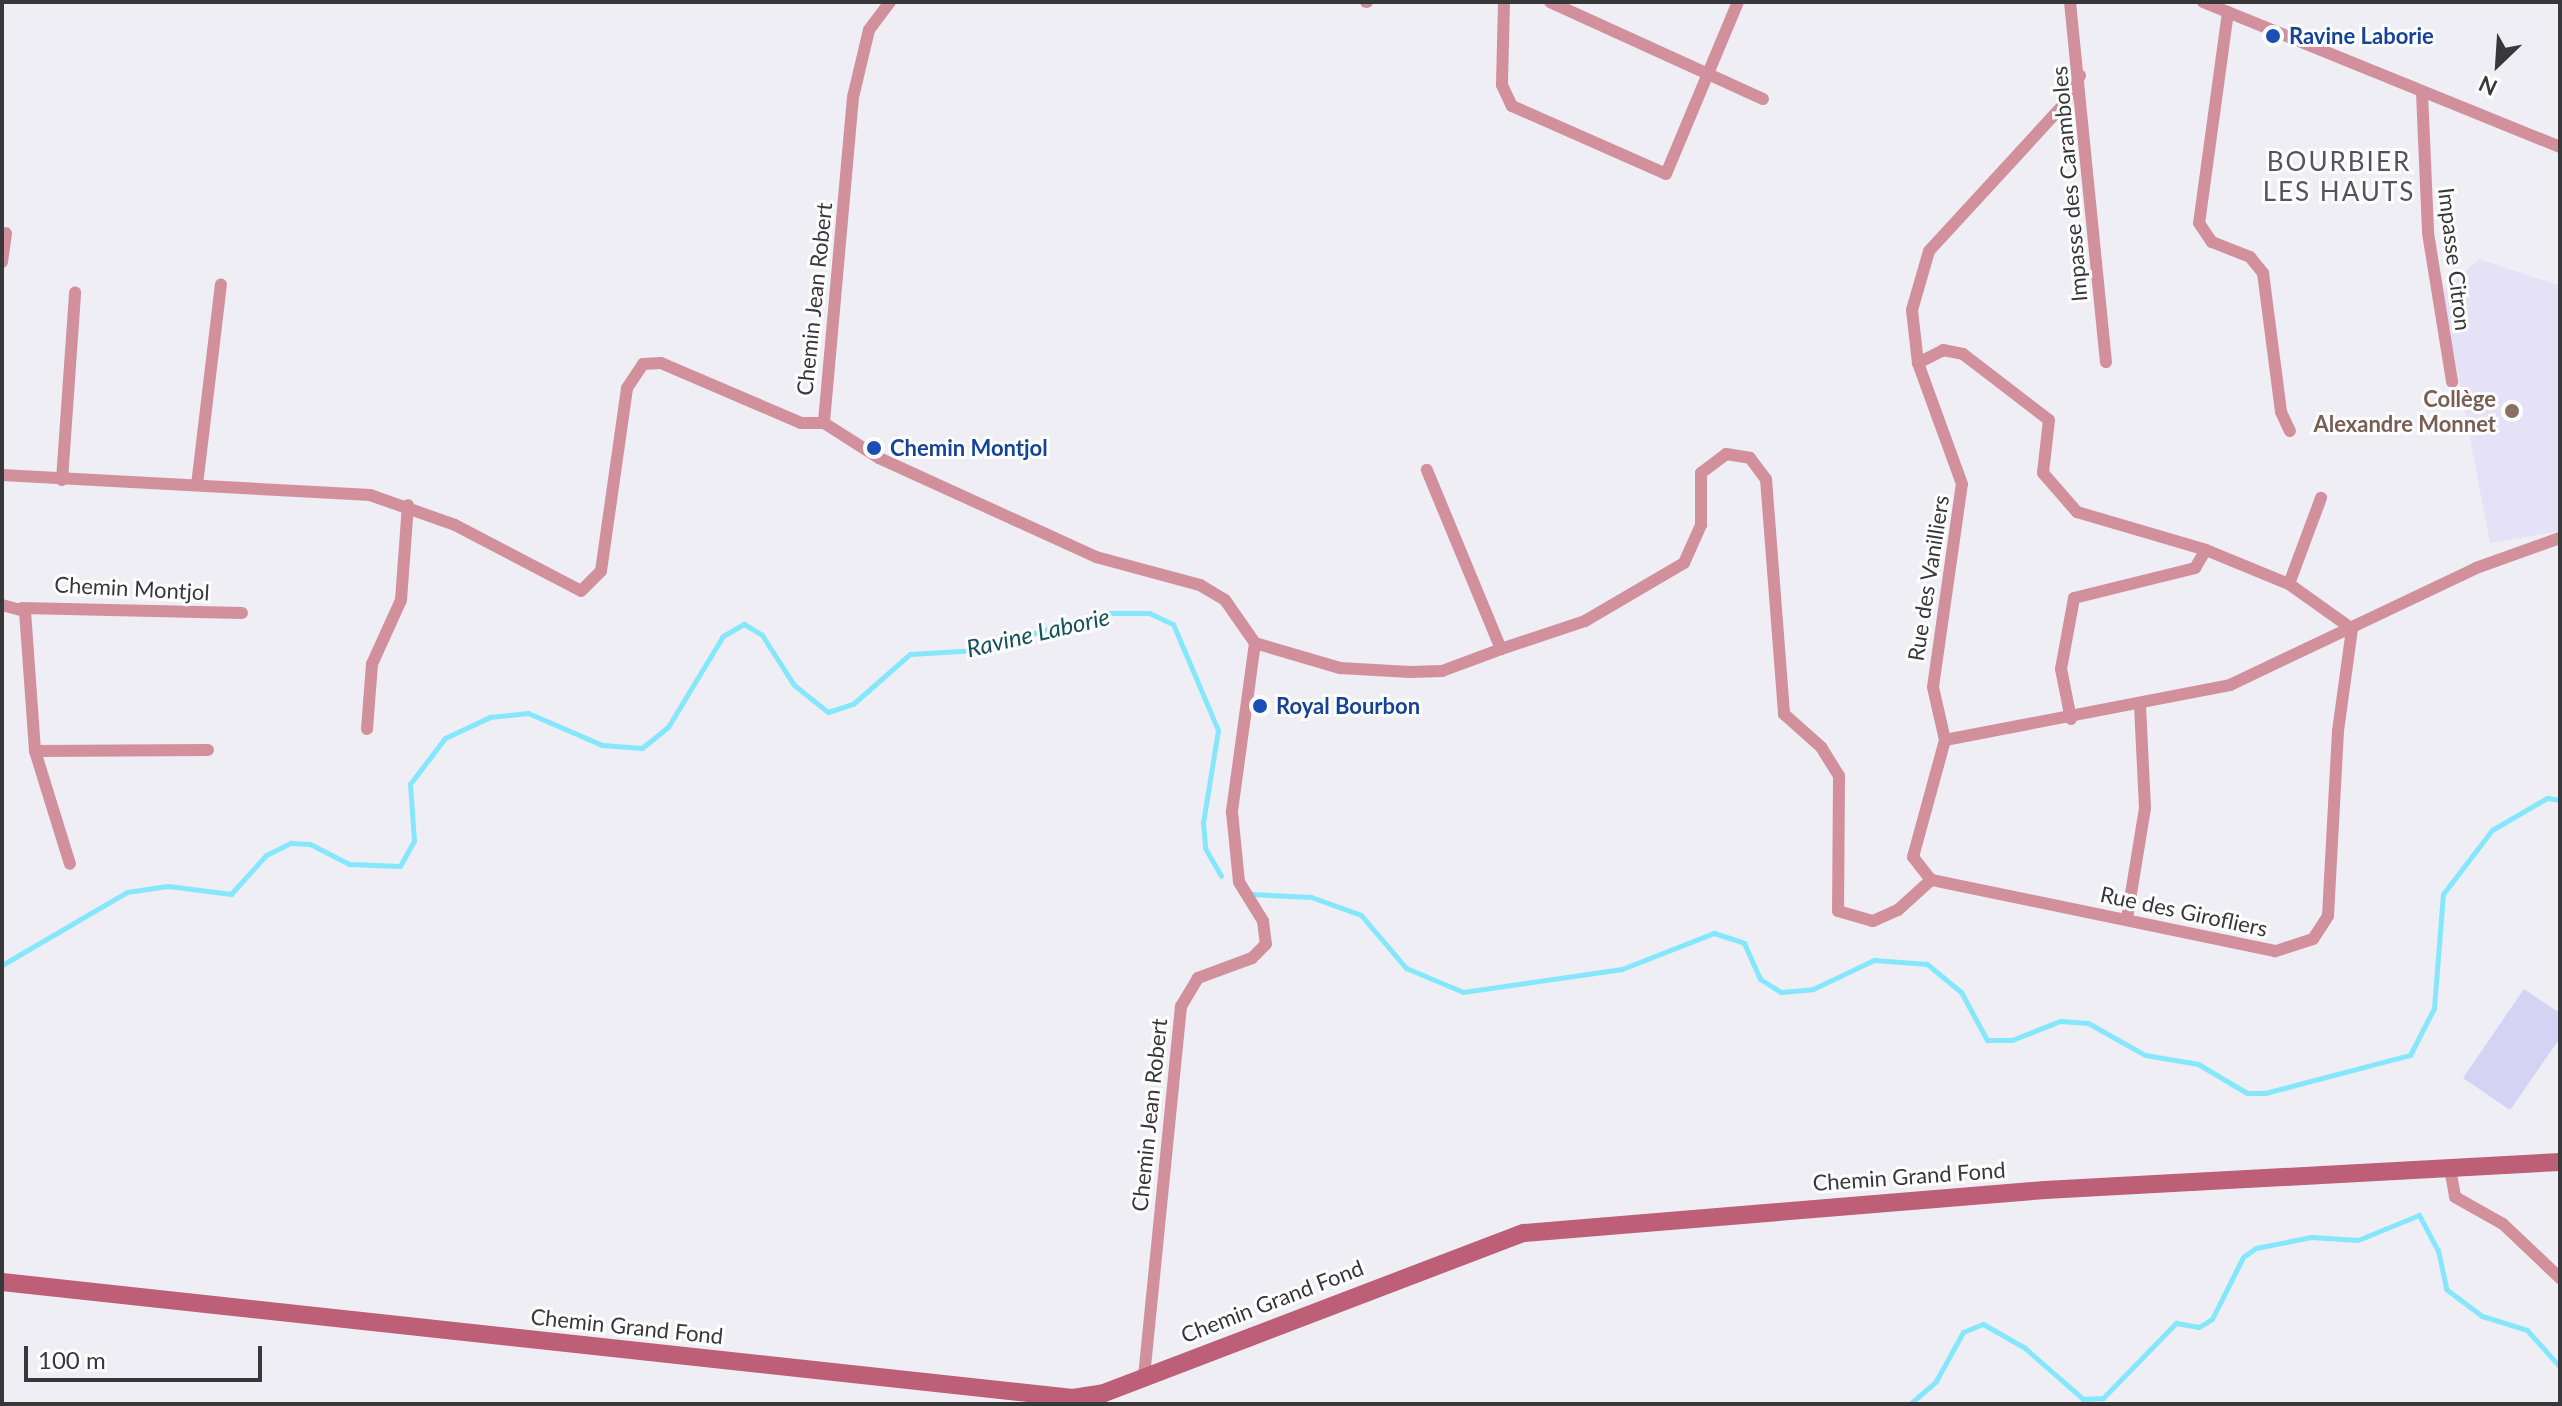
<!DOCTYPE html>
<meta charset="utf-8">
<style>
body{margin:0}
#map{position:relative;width:2562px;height:1406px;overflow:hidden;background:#eeeef4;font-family:Lato,sans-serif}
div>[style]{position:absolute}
.education>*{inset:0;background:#e5e2f8}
.green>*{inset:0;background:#d4d3f3}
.stream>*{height:5px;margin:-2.5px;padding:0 2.5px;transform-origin:2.5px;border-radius:2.5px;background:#85e7fe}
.street>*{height:12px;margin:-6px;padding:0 6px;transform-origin:6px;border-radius:6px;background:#d2909d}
.secondary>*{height:18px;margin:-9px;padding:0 9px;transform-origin:9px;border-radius:9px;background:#bd5f76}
.dots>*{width:22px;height:22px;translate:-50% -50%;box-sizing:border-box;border:4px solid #fff;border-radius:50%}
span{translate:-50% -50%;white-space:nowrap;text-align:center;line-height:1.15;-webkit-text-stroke:6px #fff;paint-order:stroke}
.transit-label{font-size:22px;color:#164399;font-weight:700}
.left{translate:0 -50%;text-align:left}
.street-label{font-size:22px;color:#38383a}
.education-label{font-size:22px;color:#785e54;font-weight:700}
.right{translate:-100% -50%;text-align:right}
.water-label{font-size:24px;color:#16505c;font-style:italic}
.quarter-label{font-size:26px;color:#545459;letter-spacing:2px}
.frame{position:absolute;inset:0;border:4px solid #38383a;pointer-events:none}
.north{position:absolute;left:2458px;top:24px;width:80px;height:80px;-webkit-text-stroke:6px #fff;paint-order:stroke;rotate:205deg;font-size:22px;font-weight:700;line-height:32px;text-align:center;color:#38383a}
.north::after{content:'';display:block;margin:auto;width:28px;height:36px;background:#38383a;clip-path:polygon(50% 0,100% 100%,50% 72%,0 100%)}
.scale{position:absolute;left:24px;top:1346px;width:238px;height:36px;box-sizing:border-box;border:4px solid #38383a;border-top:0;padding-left:10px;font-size:24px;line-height:28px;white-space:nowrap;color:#38383a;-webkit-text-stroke:6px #fff;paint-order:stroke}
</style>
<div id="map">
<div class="education">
<i style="clip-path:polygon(2479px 259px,2560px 286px,2560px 531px,2490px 543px,2442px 291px)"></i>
</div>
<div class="green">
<i style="clip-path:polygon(2524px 989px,2560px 1013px,2560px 1038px,2510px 1110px,2463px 1078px)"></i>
</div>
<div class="stream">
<i style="left:1251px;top:894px;width:60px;rotate:2.9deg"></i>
<i style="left:1311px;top:897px;width:53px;rotate:19.8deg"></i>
<i style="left:1361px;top:915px;width:70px;rotate:49.7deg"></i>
<i style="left:1406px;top:968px;width:62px;rotate:22.8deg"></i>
<i style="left:1463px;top:992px;width:161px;rotate:-8.2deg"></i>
<i style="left:1622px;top:969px;width:99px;rotate:-21.4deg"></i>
<i style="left:1714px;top:933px;width:32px;rotate:18deg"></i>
<i style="left:1744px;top:943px;width:39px;rotate:66deg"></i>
<i style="left:1760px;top:979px;width:25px;rotate:32deg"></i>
<i style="left:1781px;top:992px;width:32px;rotate:-5deg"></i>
<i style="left:1813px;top:989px;width:68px;rotate:-25.4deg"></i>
<i style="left:1874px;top:960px;width:53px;rotate:4.3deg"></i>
<i style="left:1927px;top:964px;width:44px;rotate:39.5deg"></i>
<i style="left:1961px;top:992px;width:55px;rotate:61.6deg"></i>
<i style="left:1987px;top:1040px;width:25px"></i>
<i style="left:2012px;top:1040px;width:52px;rotate:-21.6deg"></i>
<i style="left:2060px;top:1021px;width:28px;rotate:4deg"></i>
<i style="left:2088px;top:1023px;width:65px;rotate:29.3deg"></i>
<i style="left:2145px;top:1055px;width:54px;rotate:9.6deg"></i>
<i style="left:2198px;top:1064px;width:57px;rotate:30.6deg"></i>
<i style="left:2247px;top:1093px;width:18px"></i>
<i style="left:2265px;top:1093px;width:150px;rotate:-14.7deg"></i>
<i style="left:2410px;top:1055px;width:53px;rotate:-62.9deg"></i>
<i style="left:2434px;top:1008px;width:114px;rotate:-85.5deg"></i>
<i style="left:2443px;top:894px;width:81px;rotate:-52.6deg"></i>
<i style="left:2492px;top:830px;width:64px;rotate:-30.2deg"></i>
<i style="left:2547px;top:798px;width:13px;rotate:9deg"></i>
<i style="left:2px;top:965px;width:145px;rotate:-30.3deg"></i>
<i style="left:127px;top:892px;width:41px;rotate:-8.3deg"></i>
<i style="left:168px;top:886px;width:64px;rotate:7.2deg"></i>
<i style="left:231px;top:894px;width:52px;rotate:-48.1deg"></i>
<i style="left:266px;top:855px;width:28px;rotate:-26deg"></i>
<i style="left:291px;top:843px;width:19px;rotate:3deg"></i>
<i style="left:310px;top:844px;width:44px;rotate:27.1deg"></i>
<i style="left:349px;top:864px;width:51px;rotate:2.2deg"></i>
<i style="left:400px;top:866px;width:29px;rotate:-61deg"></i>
<i style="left:414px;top:841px;width:57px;rotate:-94deg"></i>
<i style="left:410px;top:784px;width:58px;rotate:-52.7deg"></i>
<i style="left:445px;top:738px;width:50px;rotate:-25deg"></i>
<i style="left:490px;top:717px;width:38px;rotate:-6deg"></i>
<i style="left:528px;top:713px;width:81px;rotate:23.4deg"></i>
<i style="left:602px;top:745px;width:40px;rotate:4.3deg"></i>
<i style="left:642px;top:748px;width:33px;rotate:-39deg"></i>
<i style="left:668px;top:727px;width:106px;rotate:-58.9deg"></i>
<i style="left:723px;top:636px;width:24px;rotate:-30deg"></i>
<i style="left:744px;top:624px;width:21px;rotate:31deg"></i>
<i style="left:762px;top:635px;width:59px;rotate:57.4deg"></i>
<i style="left:794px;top:685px;width:43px;rotate:38.5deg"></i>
<i style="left:828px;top:712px;width:26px;rotate:-18deg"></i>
<i style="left:853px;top:704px;width:76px;rotate:-41.3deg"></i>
<i style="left:910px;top:654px;width:67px;rotate:-3.4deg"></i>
<i style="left:977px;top:650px;width:131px;rotate:-16.4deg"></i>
<i style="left:1103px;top:613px;width:46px"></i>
<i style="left:1149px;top:613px;width:26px;rotate:25deg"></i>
<i style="left:1173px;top:624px;width:115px;rotate:67deg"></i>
<i style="left:1218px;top:730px;width:94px;rotate:99.2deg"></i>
<i style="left:1203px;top:823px;width:25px;rotate:85deg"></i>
<i style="left:1205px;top:848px;width:32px;rotate:60deg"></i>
<i style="left:1910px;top:1404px;width:35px;rotate:-41deg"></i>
<i style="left:1936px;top:1381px;width:56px;rotate:-61.1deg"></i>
<i style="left:1963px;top:1332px;width:22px;rotate:-22deg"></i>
<i style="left:1983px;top:1324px;width:48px;rotate:29.7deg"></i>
<i style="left:2025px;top:1348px;width:77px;rotate:41.3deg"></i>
<i style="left:2083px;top:1399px;width:20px;rotate:-3deg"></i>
<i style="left:2103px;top:1398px;width:105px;rotate:-45.8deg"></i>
<i style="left:2176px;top:1323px;width:23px;rotate:10deg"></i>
<i style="left:2199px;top:1327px;width:15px;rotate:-32deg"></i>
<i style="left:2212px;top:1319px;width:69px;rotate:-63.4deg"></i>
<i style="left:2243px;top:1257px;width:16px;rotate:-35deg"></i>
<i style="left:2256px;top:1248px;width:56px;rotate:-11.3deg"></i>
<i style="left:2311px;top:1237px;width:47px;rotate:3.7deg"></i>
<i style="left:2358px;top:1240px;width:66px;rotate:-22.3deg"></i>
<i style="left:2419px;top:1215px;width:40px;rotate:62deg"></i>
<i style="left:2438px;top:1250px;width:40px;rotate:78deg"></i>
<i style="left:2446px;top:1289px;width:45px;rotate:36.9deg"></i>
<i style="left:2482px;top:1316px;width:47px;rotate:17.3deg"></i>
<i style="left:2527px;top:1330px;width:50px;rotate:48.3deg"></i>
</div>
<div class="street">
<i style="left:890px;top:2px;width:35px;rotate:127deg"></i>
<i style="left:869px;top:30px;width:69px;rotate:103.4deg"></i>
<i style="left:853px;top:97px;width:327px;rotate:95.1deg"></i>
<i style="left:824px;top:423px;width:65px;rotate:32.5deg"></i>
<i style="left:879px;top:458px;width:239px;rotate:24.5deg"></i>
<i style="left:1096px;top:557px;width:108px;rotate:15.1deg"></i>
<i style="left:1200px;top:585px;width:29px;rotate:31deg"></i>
<i style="left:1225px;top:600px;width:52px;rotate:55.1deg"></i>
<i style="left:1255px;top:643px;width:171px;rotate:97.8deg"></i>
<i style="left:1232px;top:812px;width:70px;rotate:84.3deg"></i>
<i style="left:1239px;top:882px;width:46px;rotate:58.4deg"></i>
<i style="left:1263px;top:921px;width:23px;rotate:83deg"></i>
<i style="left:1266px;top:944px;width:20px;rotate:135deg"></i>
<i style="left:1252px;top:958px;width:58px;rotate:159.7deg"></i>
<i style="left:1198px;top:978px;width:33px;rotate:121deg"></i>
<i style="left:1181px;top:1006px;width:373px;rotate:95.7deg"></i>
<i style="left:1366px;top:2px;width:1px"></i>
<i style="left:1504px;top:2px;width:83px;rotate:91.4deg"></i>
<i style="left:1502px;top:85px;width:23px;rotate:65deg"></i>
<i style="left:1512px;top:106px;width:168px;rotate:23.8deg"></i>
<i style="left:1666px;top:174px;width:186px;rotate:-67.3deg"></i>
<i style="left:1550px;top:2px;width:234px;rotate:24.5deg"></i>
<i style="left:2070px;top:2px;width:362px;rotate:84.3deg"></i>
<i style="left:2203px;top:2px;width:385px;rotate:22.1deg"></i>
<i style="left:2228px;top:12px;width:213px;rotate:97.8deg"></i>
<i style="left:2199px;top:223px;width:23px;rotate:56deg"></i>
<i style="left:2212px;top:242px;width:41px;rotate:21.5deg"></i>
<i style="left:2250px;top:257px;width:21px;rotate:51deg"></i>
<i style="left:2263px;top:273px;width:140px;rotate:82.6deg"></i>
<i style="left:2281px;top:412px;width:21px;rotate:65deg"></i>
<i style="left:2422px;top:93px;width:140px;rotate:87.5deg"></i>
<i style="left:2428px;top:233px;width:151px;rotate:80.8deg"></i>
<i style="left:2px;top:262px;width:29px;rotate:-82deg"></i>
<i style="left:1918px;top:363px;width:28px;rotate:-27deg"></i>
<i style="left:1943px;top:350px;width:20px;rotate:11deg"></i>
<i style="left:1963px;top:354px;width:108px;rotate:37.5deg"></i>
<i style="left:2049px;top:420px;width:53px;rotate:96.5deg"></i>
<i style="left:2043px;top:473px;width:52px;rotate:48.9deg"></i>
<i style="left:2077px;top:512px;width:134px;rotate:16.4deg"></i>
<i style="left:2206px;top:550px;width:90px;rotate:22.3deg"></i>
<i style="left:2289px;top:584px;width:77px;rotate:35.5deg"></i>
<i style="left:2352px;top:629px;width:103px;rotate:97.8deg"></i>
<i style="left:2338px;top:731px;width:185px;rotate:93.1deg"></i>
<i style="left:2328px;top:916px;width:27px;rotate:123deg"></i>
<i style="left:2313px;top:939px;width:40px;rotate:162deg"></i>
<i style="left:2275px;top:951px;width:351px;rotate:-168.3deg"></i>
<i style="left:1931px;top:880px;width:29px;rotate:-128deg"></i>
<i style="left:1913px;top:857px;width:121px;rotate:-74.7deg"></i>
<i style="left:2px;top:475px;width:369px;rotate:3.1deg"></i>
<i style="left:370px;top:495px;width:90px;rotate:19.4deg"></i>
<i style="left:455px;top:525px;width:142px;rotate:27.6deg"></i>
<i style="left:581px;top:591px;width:28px;rotate:-45deg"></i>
<i style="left:601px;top:571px;width:185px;rotate:-81.9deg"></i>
<i style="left:627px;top:388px;width:29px;rotate:-56deg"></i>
<i style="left:643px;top:364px;width:18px;rotate:-3deg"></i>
<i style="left:661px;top:363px;width:152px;rotate:23.2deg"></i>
<i style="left:801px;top:423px;width:23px"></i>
<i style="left:62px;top:480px;width:188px;rotate:-86deg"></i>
<i style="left:197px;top:485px;width:202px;rotate:-83.2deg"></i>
<i style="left:2289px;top:584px;width:92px;rotate:-69.6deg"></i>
<i style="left:2px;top:605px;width:24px;rotate:15deg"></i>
<i style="left:25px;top:611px;width:140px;rotate:85.9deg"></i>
<i style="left:35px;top:751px;width:118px;rotate:72.8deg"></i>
<i style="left:22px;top:608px;width:220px;rotate:1.3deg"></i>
<i style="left:1255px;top:643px;width:89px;rotate:16.4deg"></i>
<i style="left:1340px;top:668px;width:70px;rotate:3.3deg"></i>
<i style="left:1410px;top:672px;width:32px;rotate:-2deg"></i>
<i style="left:1442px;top:671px;width:63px;rotate:-20.4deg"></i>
<i style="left:1501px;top:649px;width:194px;rotate:-112.5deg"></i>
<i style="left:1501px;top:649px;width:89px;rotate:-18.4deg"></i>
<i style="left:1585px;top:621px;width:115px;rotate:-30.4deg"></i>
<i style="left:1684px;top:563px;width:42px;rotate:-65.9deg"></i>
<i style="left:1701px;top:525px;width:52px;rotate:-90deg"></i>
<i style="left:1701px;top:473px;width:31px;rotate:-37deg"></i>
<i style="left:1726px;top:454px;width:24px;rotate:9deg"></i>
<i style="left:1750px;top:458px;width:26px;rotate:53deg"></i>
<i style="left:1766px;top:479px;width:236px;rotate:85.6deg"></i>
<i style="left:1784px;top:714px;width:50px;rotate:41.7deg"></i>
<i style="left:1821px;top:747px;width:34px;rotate:58deg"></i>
<i style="left:1839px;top:776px;width:135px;rotate:90.4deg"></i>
<i style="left:1838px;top:911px;width:36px;rotate:16deg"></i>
<i style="left:1873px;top:921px;width:27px;rotate:-24deg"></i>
<i style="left:1898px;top:910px;width:45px;rotate:-42.3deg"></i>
<i style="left:2071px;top:719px;width:51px;rotate:-101.3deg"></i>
<i style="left:2061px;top:669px;width:72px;rotate:-79.6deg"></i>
<i style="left:2074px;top:598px;width:125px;rotate:-13.9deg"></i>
<i style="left:2195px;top:568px;width:21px;rotate:-59deg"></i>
<i style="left:367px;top:729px;width:65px;rotate:-85.6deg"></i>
<i style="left:372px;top:664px;width:70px;rotate:-65.6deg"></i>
<i style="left:401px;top:600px;width:95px;rotate:-85.8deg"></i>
<i style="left:1945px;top:740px;width:54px;rotate:-102.8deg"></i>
<i style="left:1933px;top:687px;width:205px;rotate:-81.9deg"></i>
<i style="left:1962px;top:484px;width:129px;rotate:-110deg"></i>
<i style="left:1918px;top:363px;width:53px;rotate:-96.5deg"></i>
<i style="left:1912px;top:310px;width:61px;rotate:-73.9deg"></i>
<i style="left:1929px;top:251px;width:202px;rotate:-47.4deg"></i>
<i style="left:2066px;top:102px;width:30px;rotate:-62deg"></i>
<i style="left:1945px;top:740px;width:290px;rotate:-10.9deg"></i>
<i style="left:2230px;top:685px;width:272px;rotate:-25.4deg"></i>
<i style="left:2476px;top:568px;width:89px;rotate:-19.7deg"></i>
<i style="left:35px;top:751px;width:173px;rotate:-0.3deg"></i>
<i style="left:2127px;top:918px;width:111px;rotate:-80.7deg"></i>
<i style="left:2145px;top:808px;width:102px;rotate:-92.8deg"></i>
<i style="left:2450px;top:1168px;width:29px;rotate:80deg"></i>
<i style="left:2455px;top:1197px;width:55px;rotate:29.4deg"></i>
<i style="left:2503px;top:1224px;width:79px;rotate:43.5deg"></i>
</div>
<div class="secondary">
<i style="left:2px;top:1282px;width:1077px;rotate:6.18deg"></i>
<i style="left:1073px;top:1398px;width:31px;rotate:-9deg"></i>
<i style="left:1104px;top:1393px;width:449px;rotate:-20.9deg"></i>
<i style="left:1524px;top:1233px;width:523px;rotate:-4.72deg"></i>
<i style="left:2045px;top:1190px;width:516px;rotate:-3.11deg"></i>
</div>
<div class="dots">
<i style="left:2273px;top:36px;background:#1a4fb4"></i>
<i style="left:2512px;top:411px;background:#8d6e63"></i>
<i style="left:874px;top:448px;background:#1a4fb4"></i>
<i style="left:1260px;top:706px;background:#1a4fb4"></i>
</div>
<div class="transit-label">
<span class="left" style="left:2289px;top:36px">Ravine Laborie</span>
<span class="left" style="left:890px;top:448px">Chemin Montjol</span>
<span class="left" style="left:1276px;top:706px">Royal Bourbon</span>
</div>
<div class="street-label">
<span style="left:2069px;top:184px;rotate:-95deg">Impasse des Caramboles</span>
<span style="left:2455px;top:259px;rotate:83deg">Impasse Citron</span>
<span style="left:814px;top:299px;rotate:-84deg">Chemin Jean Robert</span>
<span style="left:1928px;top:578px;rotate:-81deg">Rue des Vanilliers</span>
<span style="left:132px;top:588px;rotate:3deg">Chemin Montjol</span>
<span style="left:2184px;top:911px;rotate:12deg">Rue des Girofliers</span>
<span style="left:1149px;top:1115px;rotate:-84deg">Chemin Jean Robert</span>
<span style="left:1909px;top:1176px;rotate:-4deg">Chemin Grand Fond</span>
<span style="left:1272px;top:1301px;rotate:-21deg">Chemin Grand Fond</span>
<span style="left:627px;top:1326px;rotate:6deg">Chemin Grand Fond</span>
</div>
<div class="education-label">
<span class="right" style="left:2496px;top:411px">Collège<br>Alexandre Monnet</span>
</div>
<div class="water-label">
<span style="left:1038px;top:632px;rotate:-13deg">Ravine Laborie</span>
</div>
<div class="quarter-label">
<span style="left:2339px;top:177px">BOURBIER<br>LES HAUTS</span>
</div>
<div class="frame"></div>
<div class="north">N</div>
<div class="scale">100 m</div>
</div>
